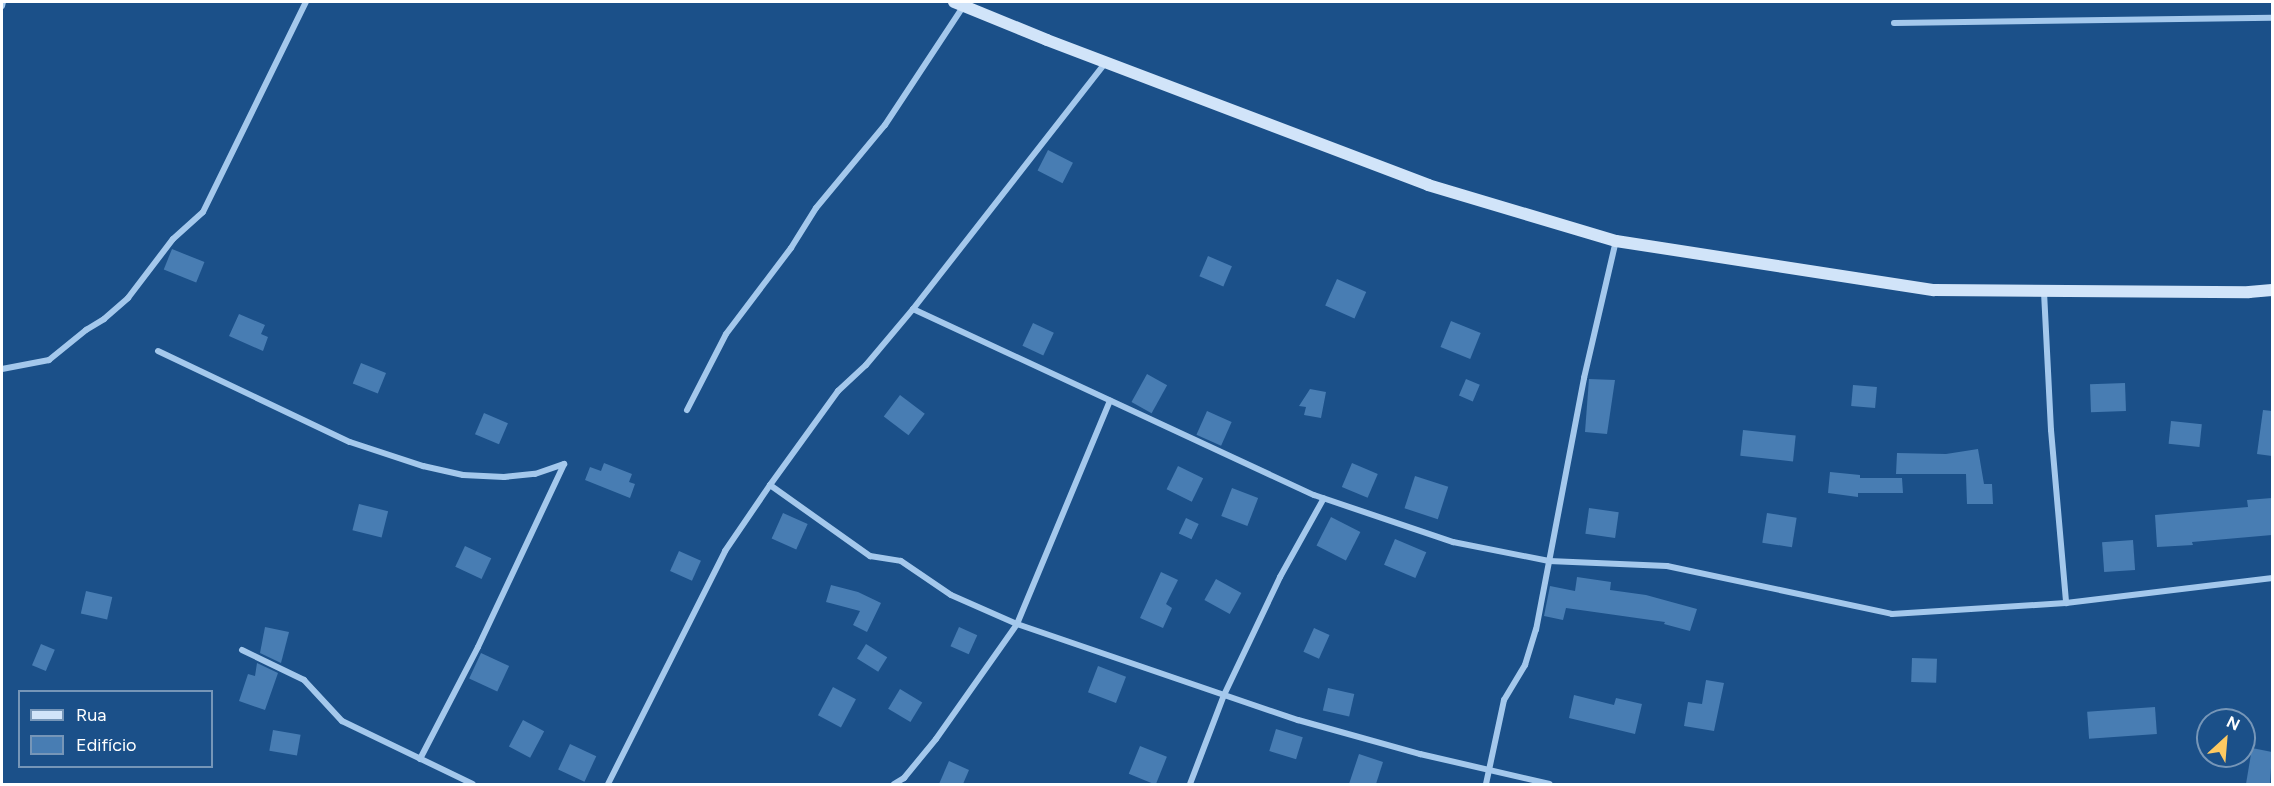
<!DOCTYPE html>
<meta charset="utf-8">
<style>
body{margin:0}
#map{position:relative;width:2274px;height:786px;overflow:hidden;background:#1b5089;font-family:Figtree,sans-serif}
div>[style]{position:absolute}
.building>*{inset:0;background:#487db3;transform-origin:0 0}
.minor>*{height:6px;margin:-3px;padding:0 3px;transform-origin:3px;border-radius:3px;background:#a4c8ec}
.secondary>*{height:12px;margin:-6px;padding:0 6px;transform-origin:6px;border-radius:6px;background:#d1e4f9}
span{translate:-50% -50%;white-space:nowrap;text-align:center;line-height:1.15;-webkit-text-stroke:5px #1b5089;paint-order:stroke}
.frame{position:absolute;inset:0;border:3px solid #fff;pointer-events:none}
.legend{position:absolute;left:18px;top:690px;width:195px;height:78px;box-sizing:border-box;background:#1b5089;border:2px solid #7696b8;margin:0;padding:8px 10px;list-style:none;font-size:18px;color:#fff}
.legend li{display:flex;align-items:center;gap:12px;height:30px}
.legend b{width:30px;border:2px solid #7696b8}
.north{position:absolute;left:2196px;top:708px;width:60px;height:60px;box-sizing:border-box;background:#1b5089;border:2px solid #7696b8;border-radius:50%;rotate:26deg;font-size:16px;font-weight:700;line-height:24px;text-align:center;color:#fff}
.north::after{content:'';display:block;margin:auto;width:21px;height:27px;background:#fec961;clip-path:polygon(50% 0,100% 100%,50% 72%,0 100%)}
</style>
<div id="map">
<div class="building">
<i style="left:1048px;top:150px;width:28px;height:23px;rotate:27deg"></i>
<i style="left:172px;top:249px;width:35px;height:22px;rotate:22deg"></i>
<i style="left:1208px;top:256px;width:26px;height:22px;rotate:23deg"></i>
<i style="left:1337px;top:279px;width:32px;height:29px;rotate:24deg"></i>
<i style="clip-path:polygon(239px 314px,265px 325px,261px 334px,268px 337px,263px 351px,229px 336px)"></i>
<i style="left:1451px;top:321px;width:32px;height:28px;rotate:22deg"></i>
<i style="left:1033px;top:323px;width:23px;height:25px;rotate:25deg"></i>
<i style="left:361px;top:363px;width:27px;height:22px;rotate:22deg"></i>
<i style="left:1147px;top:374px;width:23px;height:32px;rotate:29deg"></i>
<i style="left:1466px;top:379px;width:15px;height:18px;rotate:23deg"></i>
<i style="clip-path:polygon(1589px 379px,1615px 380px,1607px 434px,1585px 432px)"></i>
<i style="left:2125px;top:383px;width:28px;height:35px;rotate:88deg"></i>
<i style="left:1853px;top:385px;width:24px;height:21px;rotate:5deg"></i>
<i style="clip-path:polygon(1310px 389px,1326px 392px,1321px 418px,1304px 415px,1306px 407px,1299px 406px)"></i>
<i style="left:900px;top:395px;width:31px;height:27px;rotate:37deg"></i>
<i style="clip-path:polygon(2263px 410px,2272px 411px,2272px 456px,2257px 454px)"></i>
<i style="left:1207px;top:411px;width:27px;height:26px;rotate:24deg"></i>
<i style="left:484px;top:413px;width:26px;height:23px;rotate:23deg"></i>
<i style="left:2171px;top:421px;width:31px;height:23px;rotate:6deg"></i>
<i style="left:1743px;top:430px;width:53px;height:26px;rotate:6deg"></i>
<i style="clip-path:polygon(1978px 449px,1984px 484px,1992px 484px,1993px 504px,1967px 504px,1966px 474px,1896px 474px,1897px 453px,1946px 454px)"></i>
<i style="clip-path:polygon(604px 463px,632px 474px,629px 482px,635px 484px,630px 498px,585px 480px,590px 467px,601px 471px)"></i>
<i style="left:1352px;top:463px;width:28px;height:26px;rotate:23deg"></i>
<i style="left:1178px;top:466px;width:28px;height:26px;rotate:26deg"></i>
<i style="clip-path:polygon(1830px 472px,1860px 475px,1860px 478px,1902px 478px,1903px 493px,1858px 493px,1858px 497px,1828px 493px)"></i>
<i style="left:1415px;top:476px;width:35px;height:34px;rotate:18deg"></i>
<i style="left:1232px;top:488px;width:28px;height:30px;rotate:21deg"></i>
<i style="clip-path:polygon(2272px 498px,2272px 535px,2192px 542px,2193px 545px,2157px 547px,2155px 515px,2248px 507px,2247px 500px)"></i>
<i style="left:359px;top:504px;width:30px;height:27px;rotate:14deg"></i>
<i style="left:1589px;top:508px;width:30px;height:26px;rotate:8deg"></i>
<i style="left:783px;top:513px;width:27px;height:28px;rotate:24deg"></i>
<i style="left:1767px;top:513px;width:30px;height:30px;rotate:9deg"></i>
<i style="left:1331px;top:517px;width:33px;height:32px;rotate:27deg"></i>
<i style="left:1186px;top:518px;width:14px;height:17px;rotate:25deg"></i>
<i style="left:1395px;top:539px;width:34px;height:28px;rotate:23deg"></i>
<i style="left:2133px;top:540px;width:30px;height:31px;rotate:86deg"></i>
<i style="left:465px;top:546px;width:29px;height:23px;rotate:25deg"></i>
<i style="left:679px;top:551px;width:24px;height:22px;rotate:24deg"></i>
<i style="clip-path:polygon(1161px 572px,1178px 580px,1166px 604px,1172px 608px,1163px 628px,1140px 618px)"></i>
<i style="clip-path:polygon(1577px 577px,1611px 582px,1610px 590px,1646px 595px,1697px 609px,1690px 631px,1664px 624px,1665px 622px,1566px 608px,1563px 620px,1544px 616px,1550px 586px,1575px 591px)"></i>
<i style="left:1216px;top:579px;width:29px;height:24px;rotate:29deg"></i>
<i style="clip-path:polygon(831px 585px,858px 592px,881px 603px,867px 632px,853px 625px,860px 611px,826px 602px)"></i>
<i style="left:86px;top:591px;width:27px;height:23px;rotate:13deg"></i>
<i style="clip-path:polygon(265px 627px,289px 632px,281px 663px,260px 653px)"></i>
<i style="left:959px;top:627px;width:20px;height:21px;rotate:24deg"></i>
<i style="left:1314px;top:628px;width:17px;height:26px;rotate:24deg"></i>
<i style="left:41px;top:644px;width:15px;height:23px;rotate:23deg"></i>
<i style="left:866px;top:644px;width:25px;height:17px;rotate:32deg"></i>
<i style="left:481px;top:653px;width:31px;height:28px;rotate:25deg"></i>
<i style="left:1912px;top:658px;width:25px;height:24px;rotate:2deg"></i>
<i style="clip-path:polygon(257px 663px,278px 673px,265px 710px,239px 701px,248px 674px,255px 676px)"></i>
<i style="left:1098px;top:666px;width:30px;height:28px;rotate:21deg"></i>
<i style="clip-path:polygon(1706px 680px,1724px 683px,1714px 731px,1684px 726px,1688px 702px,1702px 704px)"></i>
<i style="left:833px;top:687px;width:26px;height:32px;rotate:28deg"></i>
<i style="left:1328px;top:688px;width:27px;height:23px;rotate:13deg"></i>
<i style="left:900px;top:689px;width:26px;height:23px;rotate:31deg"></i>
<i style="clip-path:polygon(1574px 695px,1614px 705px,1616px 698px,1642px 704px,1635px 734px,1569px 718px)"></i>
<i style="left:2155px;top:707px;width:27px;height:68px;rotate:86deg"></i>
<i style="left:523px;top:720px;width:24px;height:30px;rotate:28deg"></i>
<i style="left:1276px;top:729px;width:28px;height:23px;rotate:17deg"></i>
<i style="left:273px;top:730px;width:28px;height:21px;rotate:10deg"></i>
<i style="left:570px;top:744px;width:29px;height:28px;rotate:25deg"></i>
<i style="left:1140px;top:746px;width:29px;height:30px;rotate:22deg"></i>
<i style="clip-path:polygon(2252px 748px,2272px 752px,2270px 784px,2246px 784px)"></i>
<i style="clip-path:polygon(1359px 754px,1383px 762px,1376px 784px,1349px 784px)"></i>
<i style="clip-path:polygon(949px 761px,969px 770px,963px 784px,939px 784px)"></i>
</div>
<div class="minor">
<i style="left:2px;top:6px;width:4px;rotate:-76deg"></i>
<i style="left:1894px;top:23px;width:378px;rotate:-0.8deg"></i>
<i style="left:2044px;top:292px;width:138px;rotate:87.1deg"></i>
<i style="left:2051px;top:430px;width:174px;rotate:85deg"></i>
<i style="left:913px;top:309px;width:442px;rotate:24.9deg"></i>
<i style="left:1314px;top:495px;width:147px;rotate:18.7deg"></i>
<i style="left:1453px;top:542px;width:98px;rotate:11.2deg"></i>
<i style="left:1549px;top:561px;width:118px;rotate:2.4deg"></i>
<i style="left:1667px;top:566px;width:230px;rotate:12deg"></i>
<i style="left:1892px;top:614px;width:174px;rotate:-3.6deg"></i>
<i style="left:2066px;top:603px;width:208px;rotate:-6.9deg"></i>
<i style="left:158px;top:351px;width:212px;rotate:25.4deg"></i>
<i style="left:350px;top:442px;width:77px;rotate:18.2deg"></i>
<i style="left:423px;top:466px;width:41px;rotate:12.7deg"></i>
<i style="left:463px;top:475px;width:41px;rotate:2.8deg"></i>
<i style="left:504px;top:477px;width:31px;rotate:-6deg"></i>
<i style="left:535px;top:474px;width:31px;rotate:-19deg"></i>
<i style="left:2px;top:369px;width:48px;rotate:-10.8deg"></i>
<i style="left:49px;top:360px;width:48px;rotate:-39deg"></i>
<i style="left:86px;top:330px;width:21px;rotate:-31deg"></i>
<i style="left:104px;top:319px;width:32px;rotate:-41deg"></i>
<i style="left:128px;top:298px;width:74px;rotate:-52.7deg"></i>
<i style="left:173px;top:239px;width:40px;rotate:-42deg"></i>
<i style="left:203px;top:212px;width:234px;rotate:-63.9deg"></i>
<i style="left:687px;top:410px;width:85px;rotate:-62.8deg"></i>
<i style="left:726px;top:334px;width:108px;rotate:-52.9deg"></i>
<i style="left:791px;top:248px;width:47px;rotate:-58deg"></i>
<i style="left:816px;top:208px;width:108px;rotate:-50.3deg"></i>
<i style="left:885px;top:125px;width:144px;rotate:-56.6deg"></i>
<i style="left:770px;top:485px;width:123px;rotate:35.4deg"></i>
<i style="left:870px;top:556px;width:31px;rotate:9deg"></i>
<i style="left:901px;top:561px;width:60px;rotate:34.2deg"></i>
<i style="left:951px;top:595px;width:72px;rotate:23.7deg"></i>
<i style="left:1017px;top:624px;width:297px;rotate:18.9deg"></i>
<i style="left:1298px;top:720px;width:127px;rotate:15.6deg"></i>
<i style="left:1420px;top:754px;width:133px;rotate:13deg"></i>
<i style="left:242px;top:650px;width:69px;rotate:25.8deg"></i>
<i style="left:304px;top:680px;width:56px;rotate:47.2deg"></i>
<i style="left:342px;top:721px;width:145px;rotate:25.7deg"></i>
<i style="left:420px;top:759px;width:126px;rotate:-62.6deg"></i>
<i style="left:478px;top:647px;width:202px;rotate:-64.8deg"></i>
<i style="left:608px;top:784px;width:261px;rotate:-63.3deg"></i>
<i style="left:725px;top:551px;width:80px;rotate:-55.7deg"></i>
<i style="left:770px;top:485px;width:116px;rotate:-54.1deg"></i>
<i style="left:838px;top:391px;width:38px;rotate:-43deg"></i>
<i style="left:866px;top:365px;width:73px;rotate:-50deg"></i>
<i style="left:913px;top:309px;width:313px;rotate:-52deg"></i>
<i style="left:894px;top:784px;width:12px;rotate:-31deg"></i>
<i style="left:904px;top:778px;width:50px;rotate:-50.6deg"></i>
<i style="left:936px;top:739px;width:141px;rotate:-54.8deg"></i>
<i style="left:1017px;top:624px;width:242px;rotate:-67.4deg"></i>
<i style="left:1190px;top:784px;width:95px;rotate:-69.1deg"></i>
<i style="left:1224px;top:695px;width:131px;rotate:-64.6deg"></i>
<i style="left:1280px;top:577px;width:90px;rotate:-60.9deg"></i>
<i style="left:1486px;top:784px;width:86px;rotate:-77.9deg"></i>
<i style="left:1504px;top:700px;width:41px;rotate:-59deg"></i>
<i style="left:1525px;top:665px;width:37px;rotate:-73deg"></i>
<i style="left:1536px;top:630px;width:257px;rotate:-79.2deg"></i>
<i style="left:1584px;top:378px;width:141px;rotate:-76.9deg"></i>
</div>
<div class="secondary">
<i style="left:954px;top:2px;width:100px;rotate:22.2deg"></i>
<i style="left:1047px;top:40px;width:408px;rotate:20.8deg"></i>
<i style="left:1428px;top:185px;width:196px;rotate:16.6deg"></i>
<i style="left:1616px;top:241px;width:322px;rotate:8.8deg"></i>
<i style="left:1934px;top:290px;width:315px;rotate:0.4deg"></i>
<i style="left:2249px;top:292px;width:23px;rotate:-5deg"></i>
</div>
<div class="frame"></div>
<ul class="legend">
<li><b style="height:8px;background:#d1e4f9"></b>Rua</li>
<li><b style="height:16px;background:#487db3"></b>Edifício</li>
</ul>
<div class="north">N</div>
</div>
